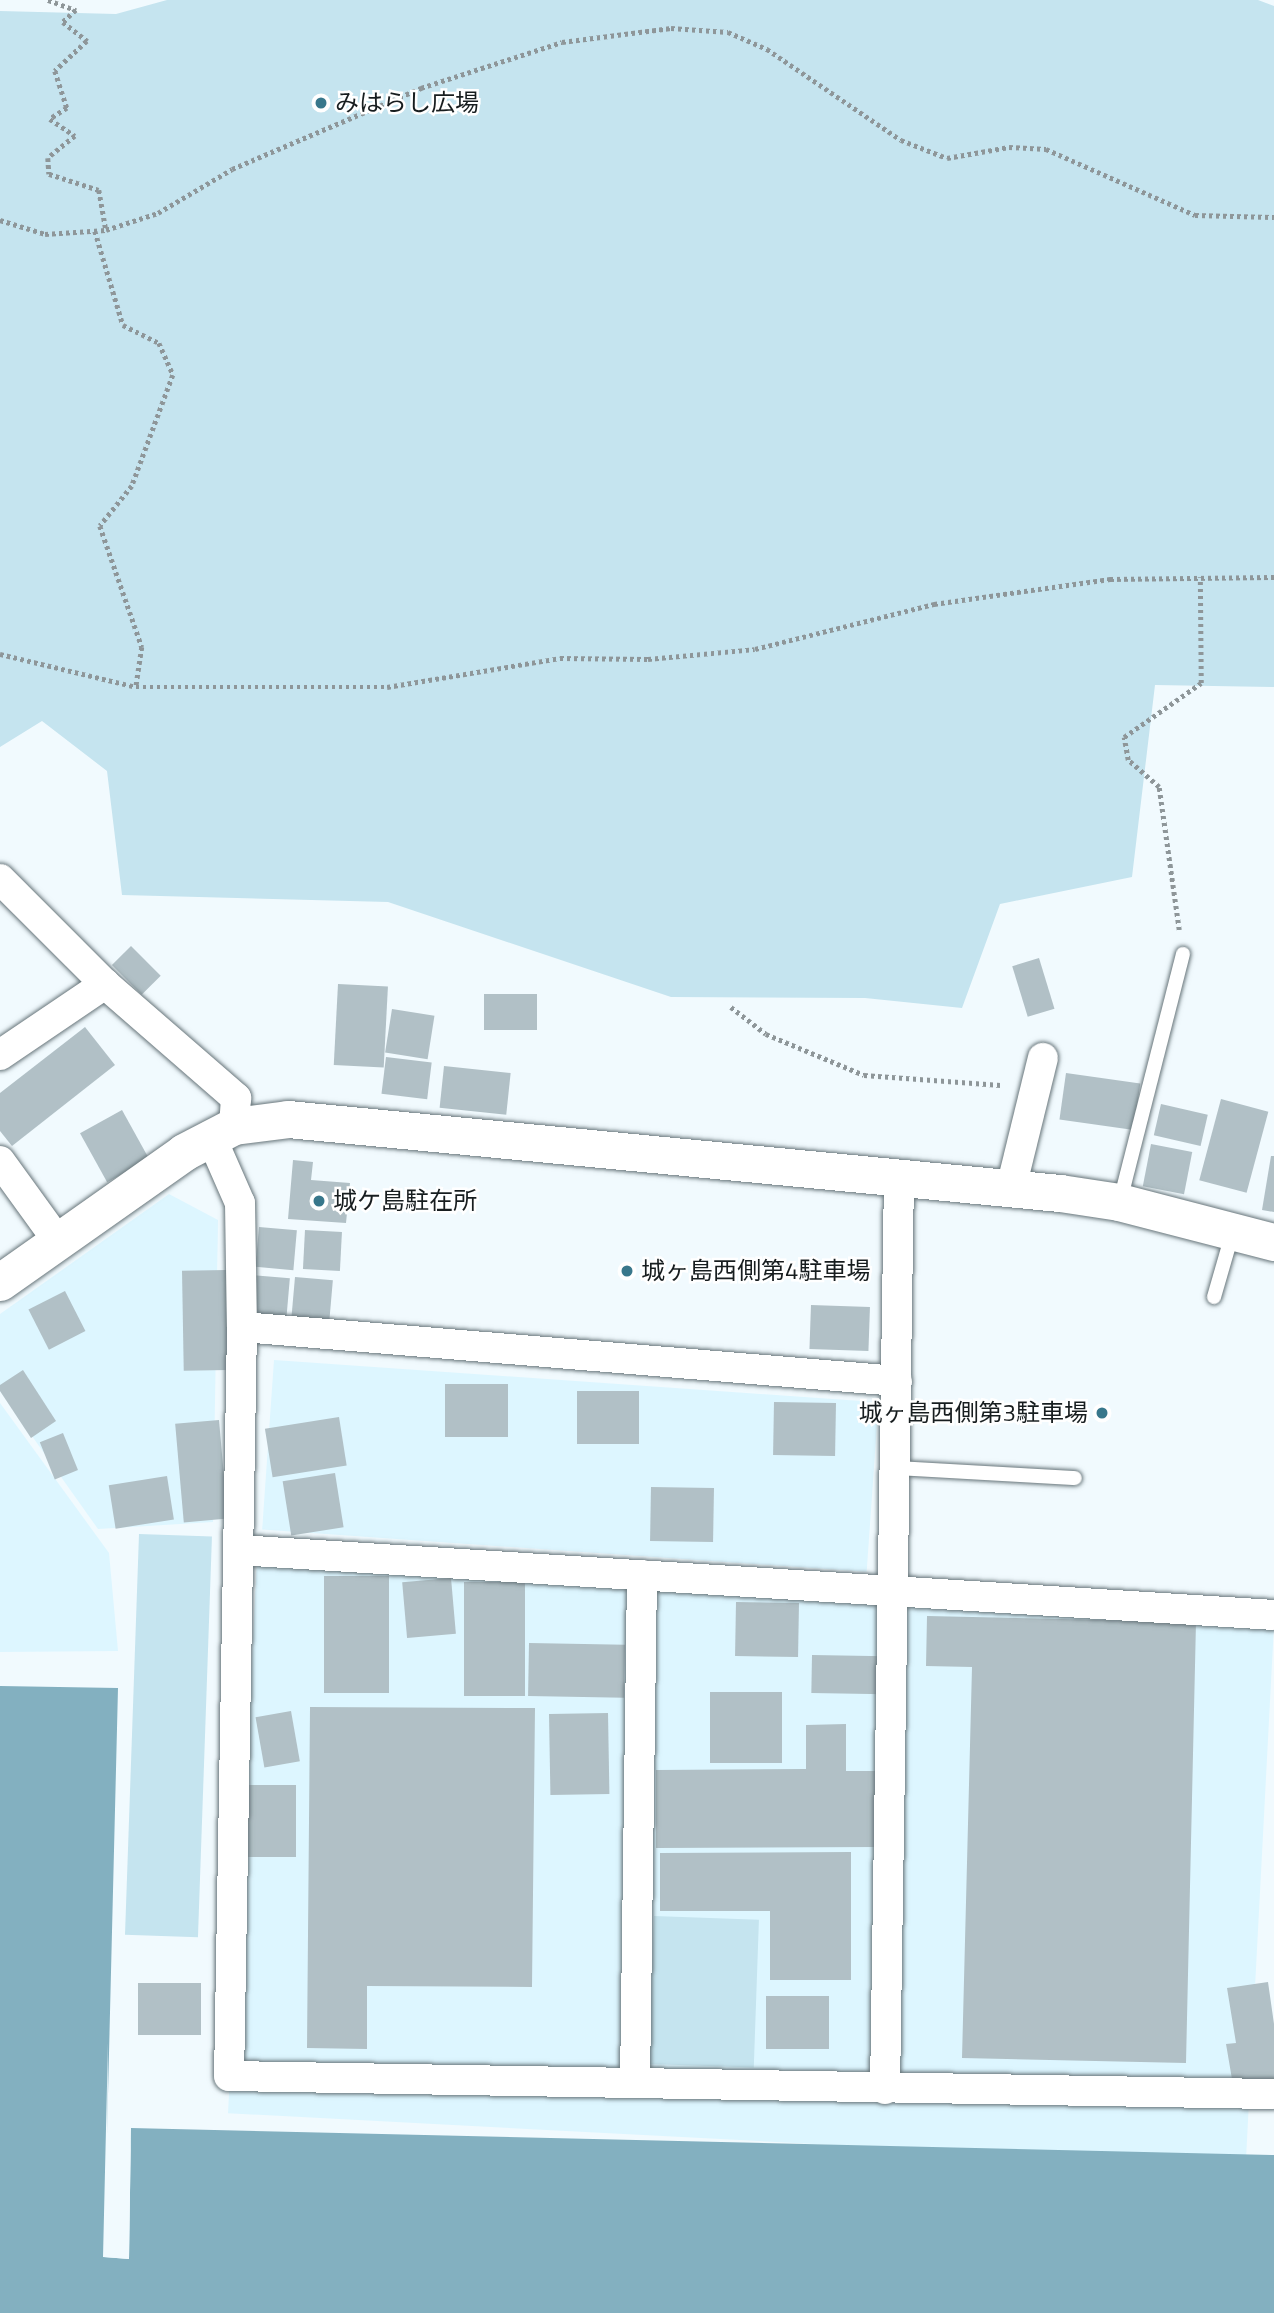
<!DOCTYPE html>
<meta charset="utf-8">
<style>
body{margin:0}
#map{position:relative;width:1274px;height:2313px;overflow:hidden;background:#f1fafe;font-family:"Titillium Web","Noto Sans JP",sans-serif}
div>[style]{position:absolute}
.built>*{inset:0;background:#ddf6ff;transform-origin:0 0}
.green>*{inset:0;background:#c5e4ef;transform-origin:0 0}
.water>*{inset:0;background:#83b0c0}
.pier>*{inset:0;background:#f1fafe}
.building>*{inset:0;background:#b1c0c6;transform-origin:0 0}
.path>*{height:4.5px;margin-top:-2.25px;transform-origin:0;background:repeating-linear-gradient(90deg,#8e9699 0 3.5px,transparent 0 7px)}
.roads{filter:drop-shadow(0 0 2px #67757a) drop-shadow(0 0 2px #67757a)}
.service>*{height:14px;margin:-7px;padding:0 7px;transform-origin:7px;border-radius:7px;background:#fff}
.minor>*{height:30px;margin:-15px;padding:0 15px;transform-origin:15px;border-radius:15px;background:#fff}
.tertiary>*{height:37px;margin:-18.5px;padding:0 18.5px;transform-origin:18.5px;border-radius:18.5px;background:#fff}
.dots>*{width:19px;height:19px;translate:-50% -50%;box-sizing:border-box;border:4px solid #fff;border-radius:50%}
span{translate:-50% -50%;white-space:nowrap;text-align:center;line-height:1.15;-webkit-text-stroke:5px #fff;paint-order:stroke}
.poi-label{font-size:24px;color:#171d1f}
.left{translate:0 -50%;text-align:left}
.right{translate:-100% -50%;text-align:right}
</style>
<div id="map">
<div class="built">
<i style="clip-path:polygon(169px 1194px,218px 1220px,213px 1522px,98px 1529px,0 1391px,0 1314px)"></i>
<i style="left:274px;top:1360px;width:606px;height:170px;rotate:4deg"></i>
<i style="clip-path:polygon(0 1403px,109px 1553px,118px 1651px,0 1652px)"></i>
<i style="left:257px;top:1560px;width:1019px;height:554px;rotate:3deg"></i>
</div>
<div class="green">
<i style="clip-path:polygon(167px 0,1258px 0,1274px 6px,1274px 687px,1155px 685px,1132px 877px,1000px 904px,962px 1008px,865px 998px,671px 997px,388px 902px,122px 895px,107px 771px,42px 721px,0 747px,0 11px,116px 14px)"></i>
<i style="left:139px;top:1534px;width:73px;height:401px;rotate:2deg"></i>
<i style="left:654px;top:1916px;width:105px;height:148px;rotate:2deg"></i>
</div>
<div class="water">
<i style="clip-path:polygon(0 1686px,118px 1688px,104px 2257px,129px 2259px,131px 2128px,1274px 2155px,1274px 2313px,0 2313px)"></i>
</div>
<div class="pier">
<i style="clip-path:polygon(108px 2042px,107px 2254px,126px 2255px,131px 2124px,129px 2259px,103px 2257px)"></i>
</div>
<div class="building">
<i style="left:131px;top:946px;width:42px;height:27px;rotate:45deg"></i>
<i style="left:1039px;top:958px;width:53px;height:28px;rotate:73deg"></i>
<i style="left:338px;top:984px;width:50px;height:81px;rotate:3deg"></i>
<i style="left:484px;top:994px;width:53px;height:36px"></i>
<i style="left:392px;top:1009px;width:43px;height:44px;rotate:9deg"></i>
<i style="clip-path:polygon(85px 1027px,115px 1065px,12px 1146px,0 1131px,0 1093px)"></i>
<i style="left:386px;top:1057px;width:46px;height:37px;rotate:7deg"></i>
<i style="left:444px;top:1066px;width:67px;height:42px;rotate:6deg"></i>
<i style="left:1066px;top:1073px;width:75px;height:47px;rotate:8deg"></i>
<i style="left:1221px;top:1099px;width:49px;height:84px;rotate:15deg"></i>
<i style="left:1161px;top:1104px;width:48px;height:32px;rotate:13deg"></i>
<i style="left:122px;top:1110px;width:56px;height:48px;rotate:61deg"></i>
<i style="left:1151px;top:1144px;width:42px;height:43px;rotate:11deg"></i>
<i style="clip-path:polygon(1271px 1156px,1274px 1156px,1274px 1212px,1262px 1210px)"></i>
<i style="clip-path:polygon(293px 1160px,313px 1162px,311px 1180px,350px 1183px,346px 1223px,288px 1219px)"></i>
<i style="left:259px;top:1227px;width:38px;height:40px;rotate:5deg"></i>
<i style="left:305px;top:1230px;width:37px;height:39px;rotate:3deg"></i>
<i style="left:226px;top:1270px;width:100px;height:44px;rotate:89deg"></i>
<i style="left:252px;top:1275px;width:38px;height:40px;rotate:5deg"></i>
<i style="left:295px;top:1277px;width:38px;height:40px;rotate:5deg"></i>
<i style="left:65px;top:1291px;width:45px;height:41px;rotate:63deg"></i>
<i style="left:811px;top:1305px;width:59px;height:44px;rotate:2deg"></i>
<i style="clip-path:polygon(23px 1370px,56px 1421px,31px 1438px,0 1391px,0 1385px)"></i>
<i style="left:445px;top:1384px;width:63px;height:53px"></i>
<i style="left:577px;top:1391px;width:62px;height:53px"></i>
<i style="left:774px;top:1402px;width:62px;height:53px;rotate:1deg"></i>
<i style="left:339px;top:1417px;width:49px;height:75px;rotate:81deg"></i>
<i style="left:219px;top:1420px;width:99px;height:44px;rotate:85deg"></i>
<i style="left:63px;top:1433px;width:40px;height:25px;rotate:68deg"></i>
<i style="left:335px;top:1473px;width:55px;height:53px;rotate:81deg"></i>
<i style="left:167px;top:1476px;width:44px;height:59px;rotate:81deg"></i>
<i style="left:651px;top:1487px;width:63px;height:54px;rotate:1deg"></i>
<i style="left:324px;top:1576px;width:65px;height:117px"></i>
<i style="left:451px;top:1578px;width:56px;height:49px;rotate:85deg"></i>
<i style="left:464px;top:1582px;width:61px;height:114px"></i>
<i style="left:736px;top:1602px;width:63px;height:54px;rotate:1deg"></i>
<i style="clip-path:polygon(927px 1616px,1196px 1622px,1186px 2063px,962px 2058px,972px 1667px,926px 1666px)"></i>
<i style="left:529px;top:1643px;width:96px;height:53px;rotate:1deg"></i>
<i style="left:812px;top:1655px;width:74px;height:38px;rotate:1deg"></i>
<i style="left:782px;top:1692px;width:71px;height:72px;rotate:90deg"></i>
<i style="clip-path:polygon(310px 1707px,535px 1708px,532px 1987px,367px 1986px,367px 2049px,307px 2048px)"></i>
<i style="left:291px;top:1711px;width:51px;height:36px;rotate:80deg"></i>
<i style="left:608px;top:1713px;width:81px;height:59px;rotate:89deg"></i>
<i style="clip-path:polygon(846px 1724px,846px 1771px,877px 1771px,877px 1847px,656px 1848px,656px 1770px,806px 1769px,806px 1725px)"></i>
<i style="left:242px;top:1785px;width:54px;height:72px"></i>
<i style="clip-path:polygon(851px 1852px,851px 1980px,770px 1980px,770px 1911px,660px 1911px,660px 1853px)"></i>
<i style="clip-path:polygon(1268px 1982px,1274px 2024px,1274px 2079px,1233px 2085px,1226px 2044px,1236px 2043px,1227px 1988px)"></i>
<i style="left:138px;top:1983px;width:63px;height:52px"></i>
<i style="left:766px;top:1996px;width:63px;height:53px"></i>
</div>
<div class="path">
<i style="left:48px;top:0;width:30px;rotate:20deg"></i>
<i style="left:76px;top:10px;width:18px;rotate:137deg"></i>
<i style="left:63px;top:22px;width:31px;rotate:38deg"></i>
<i style="left:87px;top:41px;width:44px;rotate:136.8deg"></i>
<i style="left:55px;top:71px;width:39px;rotate:72deg"></i>
<i style="left:67px;top:108px;width:20px;rotate:147deg"></i>
<i style="left:50px;top:119px;width:30px;rotate:34deg"></i>
<i style="left:75px;top:136px;width:35px;rotate:141deg"></i>
<i style="left:48px;top:158px;width:16px;rotate:86deg"></i>
<i style="left:49px;top:174px;width:52px;rotate:17.7deg"></i>
<i style="left:99px;top:190px;width:41px;rotate:80.1deg"></i>
<i style="left:0;top:220px;width:47px;rotate:17.3deg"></i>
<i style="left:45px;top:234px;width:61px;rotate:-3.8deg"></i>
<i style="left:106px;top:230px;width:55px;rotate:-18.1deg"></i>
<i style="left:158px;top:213px;width:86px;rotate:-30.7deg"></i>
<i style="left:232px;top:169px;width:206px;rotate:-23.2deg"></i>
<i style="left:421px;top:88px;width:148px;rotate:-18.1deg"></i>
<i style="left:562px;top:42px;width:110px;rotate:-7.3deg"></i>
<i style="left:671px;top:28px;width:57px;rotate:4deg"></i>
<i style="left:728px;top:32px;width:43px;rotate:23.6deg"></i>
<i style="left:767px;top:49px;width:162px;rotate:34.2deg"></i>
<i style="left:901px;top:140px;width:49px;rotate:21.4deg"></i>
<i style="left:947px;top:158px;width:63px;rotate:-10.1deg"></i>
<i style="left:1009px;top:147px;width:37px;rotate:3deg"></i>
<i style="left:1046px;top:149px;width:163px;rotate:23.9deg"></i>
<i style="left:1195px;top:215px;width:79px;rotate:1.5deg"></i>
<i style="left:95px;top:231px;width:98px;rotate:73.4deg"></i>
<i style="left:123px;top:325px;width:40px;rotate:26.6deg"></i>
<i style="left:159px;top:343px;width:35px;rotate:66deg"></i>
<i style="left:173px;top:375px;width:118px;rotate:110.3deg"></i>
<i style="left:132px;top:486px;width:51px;rotate:128.7deg"></i>
<i style="left:100px;top:526px;width:128px;rotate:70.9deg"></i>
<i style="left:142px;top:647px;width:40px;rotate:98.5deg"></i>
<i style="left:0;top:654px;width:140px;rotate:13.6deg"></i>
<i style="left:136px;top:687px;width:251px"></i>
<i style="left:387px;top:687px;width:175px;rotate:-9.5deg"></i>
<i style="left:560px;top:658px;width:88px;rotate:0.7deg"></i>
<i style="left:648px;top:659px;width:107px;rotate:-5.3deg"></i>
<i style="left:755px;top:649px;width:185px;rotate:-14.1deg"></i>
<i style="left:934px;top:604px;width:178px;rotate:-8.1deg"></i>
<i style="left:1110px;top:579px;width:164px;rotate:-0.7deg"></i>
<i style="left:1179px;top:930px;width:144px;rotate:-98deg"></i>
<i style="left:1159px;top:787px;width:41px;rotate:-138.9deg"></i>
<i style="left:1128px;top:760px;width:23px;rotate:-100deg"></i>
<i style="left:1124px;top:737px;width:94px;rotate:-35deg"></i>
<i style="left:1201px;top:683px;width:106px;rotate:-90.5deg"></i>
<i style="left:731px;top:1007px;width:44px;rotate:37.6deg"></i>
<i style="left:766px;top:1034px;width:106px;rotate:22.7deg"></i>
<i style="left:864px;top:1075px;width:137px;rotate:4.2deg"></i>
</div>
<div class="roads">
<div class="service">
<i style="left:1120px;top:1201px;width:255px;rotate:-75.7deg"></i>
<i style="left:1214px;top:1297px;width:69px;rotate:-73.9deg"></i>
<i style="left:895px;top:1468px;width:180px;rotate:3.2deg"></i>
</div>
<div class="minor">
<i style="left:0;top:879px;width:148px;rotate:45deg"></i>
<i style="left:105px;top:984px;width:174px;rotate:41deg"></i>
<i style="left:236px;top:1098px;width:28px;rotate:94deg"></i>
<i style="left:0;top:1055px;width:127px;rotate:-34.1deg"></i>
<i style="left:211px;top:1137px;width:72px;rotate:66.3deg"></i>
<i style="left:240px;top:1203px;width:124px;rotate:89.1deg"></i>
<i style="left:242px;top:1327px;width:749px;rotate:90.99deg"></i>
<i style="left:229px;top:2076px;width:1045px;rotate:0.99deg"></i>
<i style="left:0;top:1161px;width:99px;rotate:54.1deg"></i>
<i style="left:1011px;top:1188px;width:134px;rotate:-76.2deg"></i>
<i style="left:242px;top:1327px;width:657px;rotate:4.71deg"></i>
<i style="left:238px;top:1550px;width:1038px;rotate:3.59deg"></i>
<i style="left:635px;top:2083px;width:508px;rotate:-89.21deg"></i>
<i style="left:885px;top:2089px;width:913px;rotate:-89.12deg"></i>
</div>
<div class="tertiary">
<i style="left:0;top:1282px;width:225px;rotate:-35.2deg"></i>
<i style="left:184px;top:1152px;width:56px;rotate:-27.5deg"></i>
<i style="left:234px;top:1126px;width:54px;rotate:-7.4deg"></i>
<i style="left:288px;top:1119px;width:776px;rotate:5.48deg"></i>
<i style="left:1060px;top:1193px;width:60px;rotate:8.7deg"></i>
<i style="left:1119px;top:1202px;width:160px;rotate:14.5deg"></i>
</div>
</div>
<div class="dots">
<i style="left:321px;top:103px;background:#38778b"></i>
<i style="left:319px;top:1201px;background:#38778b"></i>
<i style="left:627px;top:1271px;background:#38778b"></i>
<i style="left:1102px;top:1413px;background:#38778b"></i>
</div>
<div class="poi-label">
<span class="left" style="left:335px;top:103px">みはらし広場</span>
<span class="left" style="left:333px;top:1201px">城ケ島駐在所</span>
<span class="left" style="left:641px;top:1271px">城ヶ島西側第4駐車場</span>
<span class="right" style="left:1088px;top:1413px">城ヶ島西側第3駐車場</span>
</div>
</div>
